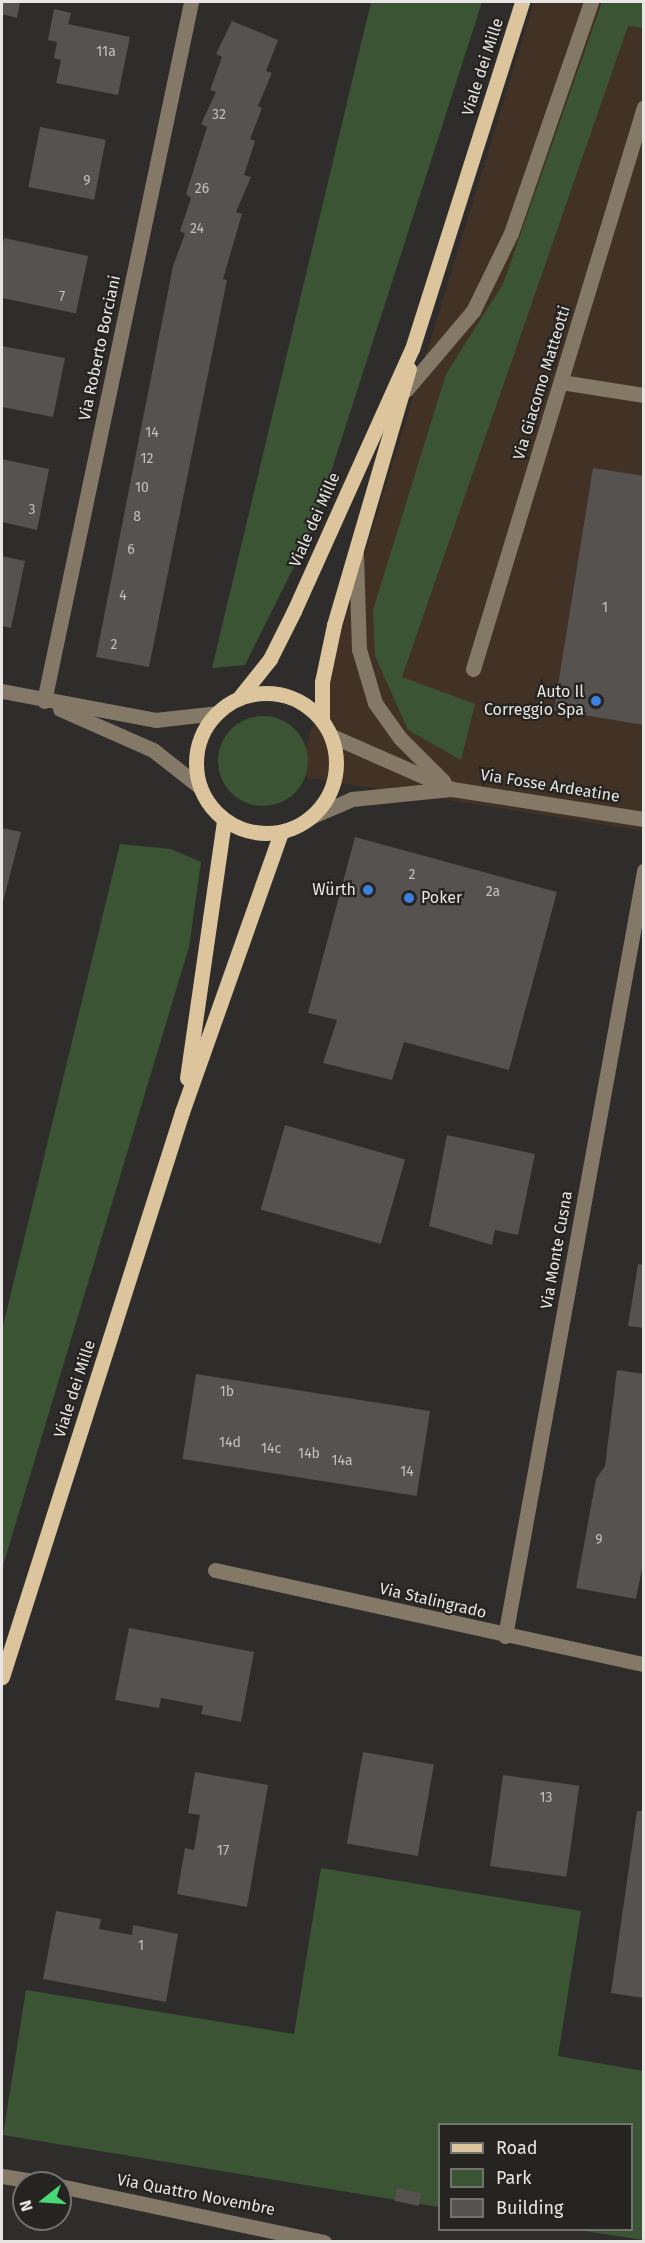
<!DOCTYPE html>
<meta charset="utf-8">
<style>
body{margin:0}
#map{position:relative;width:645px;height:2243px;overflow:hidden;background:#2e2d2b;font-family:"Fira Sans",sans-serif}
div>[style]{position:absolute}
.industrial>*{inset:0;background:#413225}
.green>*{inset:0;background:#3b5434}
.round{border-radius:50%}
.building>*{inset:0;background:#555250;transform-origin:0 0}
.minor>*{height:15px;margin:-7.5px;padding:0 7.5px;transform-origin:7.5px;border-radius:7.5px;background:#847966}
.major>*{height:15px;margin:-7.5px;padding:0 7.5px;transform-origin:7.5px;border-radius:7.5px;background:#dcc49d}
.major>.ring{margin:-7.5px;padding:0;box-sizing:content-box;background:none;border:15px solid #dcc49d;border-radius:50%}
.dots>*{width:16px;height:16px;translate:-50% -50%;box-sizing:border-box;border:3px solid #252421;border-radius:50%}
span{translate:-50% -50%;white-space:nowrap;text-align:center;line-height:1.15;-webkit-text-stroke:4.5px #252421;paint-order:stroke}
.number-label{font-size:14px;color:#c2c1bf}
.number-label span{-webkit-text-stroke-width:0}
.street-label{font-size:16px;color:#e7e6e4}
.poi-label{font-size:16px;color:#e7e6e4}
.right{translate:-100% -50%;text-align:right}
.left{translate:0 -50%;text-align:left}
.frame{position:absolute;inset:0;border:3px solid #e7e6e4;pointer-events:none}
.legend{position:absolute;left:438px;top:2123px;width:195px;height:108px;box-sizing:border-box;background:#252421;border:2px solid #73726f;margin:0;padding:8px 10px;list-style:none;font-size:18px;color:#e7e6e4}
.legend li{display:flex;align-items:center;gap:12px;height:30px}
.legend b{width:30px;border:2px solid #73726f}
.north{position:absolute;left:12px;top:2171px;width:60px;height:60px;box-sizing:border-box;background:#252421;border:2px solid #73726f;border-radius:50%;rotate:253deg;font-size:16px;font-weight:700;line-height:24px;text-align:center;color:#e7e6e4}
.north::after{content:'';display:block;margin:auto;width:21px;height:27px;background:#4ad777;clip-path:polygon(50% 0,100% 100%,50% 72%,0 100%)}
</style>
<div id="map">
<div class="industrial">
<i style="clip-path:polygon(534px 2px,643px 2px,643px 831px,297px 776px)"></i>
</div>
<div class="green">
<i style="clip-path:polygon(371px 2px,482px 2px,313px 528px,245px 665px,212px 668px)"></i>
<i style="clip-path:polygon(602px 2px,643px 2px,643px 28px,628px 26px,402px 677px,475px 704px,461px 760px,408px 730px,375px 656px,373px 610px,446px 374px,503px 284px)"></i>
<i class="round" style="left:218px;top:716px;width:90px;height:90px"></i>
<i style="clip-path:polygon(120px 844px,171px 849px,201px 862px,189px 947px,2px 1569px,2px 1330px)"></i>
<i style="clip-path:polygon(321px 1868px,581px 1911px,558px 2056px,643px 2071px,643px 2240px,578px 2230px,632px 2230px,632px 2124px,440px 2124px,439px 2207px,3px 2135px,26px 1990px,294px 2034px)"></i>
</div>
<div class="building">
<i style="clip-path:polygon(2px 2px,20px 2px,17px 18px,2px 14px)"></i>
<i style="clip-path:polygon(54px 9px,71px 13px,68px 24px,130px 37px,118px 95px,56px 83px,61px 60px,54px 58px,57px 42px,48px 40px)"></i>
<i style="clip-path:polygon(232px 21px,278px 40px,266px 71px,272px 73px,258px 106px,262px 108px,250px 139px,255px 141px,244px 175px,251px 177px,236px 212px,242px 214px,223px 279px,227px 280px,149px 667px,96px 657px,173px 266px,185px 234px,180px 231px,191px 198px,186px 194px,207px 127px,201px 124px,216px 92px,210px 90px,222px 57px,216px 54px)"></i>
<i style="left:40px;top:127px;width:67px;height:61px;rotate:11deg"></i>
<i style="left:4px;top:238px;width:86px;height:59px;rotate:12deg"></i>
<i style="clip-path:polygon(2px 346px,65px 358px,53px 417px,2px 407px)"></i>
<i style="clip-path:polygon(2px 459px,49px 469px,37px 530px,2px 522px)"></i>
<i style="clip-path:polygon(593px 468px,644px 476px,644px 725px,554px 710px)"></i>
<i style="clip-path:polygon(2px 556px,25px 561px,11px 628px,2px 626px)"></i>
<i style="clip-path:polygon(2px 828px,21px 832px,2px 906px)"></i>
<i style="clip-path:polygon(355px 837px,557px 892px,509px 1070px,404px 1042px,392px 1080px,323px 1063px,337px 1020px,308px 1013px)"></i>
<i style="left:285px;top:1125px;width:125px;height:88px;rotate:16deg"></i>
<i style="clip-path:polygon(447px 1135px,535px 1154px,518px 1235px,495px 1230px,492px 1245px,429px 1226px)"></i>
<i style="clip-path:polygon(638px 1264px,644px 1265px,644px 1328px,628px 1326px)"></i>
<i style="clip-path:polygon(617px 1370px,644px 1374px,644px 1558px,636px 1599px,576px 1588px,596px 1479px,605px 1466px)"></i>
<i style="left:196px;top:1374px;width:237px;height:86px;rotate:9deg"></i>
<i style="clip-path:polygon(129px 1628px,254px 1652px,241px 1722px,201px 1714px,203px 1706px,161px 1698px,159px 1708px,115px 1700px)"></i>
<i style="left:363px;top:1752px;width:72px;height:93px;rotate:10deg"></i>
<i style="clip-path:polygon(195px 1772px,268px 1785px,247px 1907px,177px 1894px,185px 1848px,194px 1850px,200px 1815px,188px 1813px)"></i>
<i style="left:503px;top:1775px;width:77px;height:92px;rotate:8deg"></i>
<i style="clip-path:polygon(637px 1811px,644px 1811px,644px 1998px,611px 1993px)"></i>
<i style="clip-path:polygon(56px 1911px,101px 1919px,99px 1929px,132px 1935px,133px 1925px,178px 1934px,166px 2002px,43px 1979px)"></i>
<i style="left:397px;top:2188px;width:25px;height:13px;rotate:12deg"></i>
</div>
<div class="minor">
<i style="left:561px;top:382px;width:84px;rotate:8.9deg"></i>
<i style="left:406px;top:390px;width:104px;rotate:-49.7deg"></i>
<i style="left:473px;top:311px;width:87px;rotate:-64deg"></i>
<i style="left:511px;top:233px;width:244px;rotate:-70.9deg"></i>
<i style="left:356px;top:554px;width:95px;rotate:88.2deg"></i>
<i style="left:359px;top:649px;width:56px;rotate:73.5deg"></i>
<i style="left:375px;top:703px;width:43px;rotate:54.5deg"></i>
<i style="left:400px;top:738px;width:61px;rotate:45deg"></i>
<i style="left:473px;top:669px;width:587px;rotate:-73.08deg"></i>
<i style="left:2px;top:691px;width:156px;rotate:10.7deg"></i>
<i style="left:155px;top:720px;width:62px;rotate:-6.4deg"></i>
<i style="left:44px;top:701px;width:714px;rotate:-78.12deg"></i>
<i style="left:60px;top:709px;width:102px;rotate:23.8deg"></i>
<i style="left:153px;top:750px;width:60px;rotate:38.2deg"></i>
<i style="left:332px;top:736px;width:131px;rotate:23.8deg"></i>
<i style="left:452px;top:789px;width:194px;rotate:8.9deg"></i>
<i style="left:313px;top:816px;width:43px;rotate:-23.6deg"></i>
<i style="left:352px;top:799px;width:99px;rotate:-5.8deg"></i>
<i style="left:215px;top:1570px;width:439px;rotate:12.4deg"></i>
<i style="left:505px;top:1636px;width:778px;rotate:-79.7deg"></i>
<i style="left:2px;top:2176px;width:45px;rotate:9deg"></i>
<i style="left:60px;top:2186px;width:270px;rotate:12deg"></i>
</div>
<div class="major">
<i class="ring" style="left:196px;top:693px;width:125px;height:125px"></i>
<i style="left:239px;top:698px;width:50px;rotate:-51.5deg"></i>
<i style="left:270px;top:659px;width:54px;rotate:-63.4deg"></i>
<i style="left:294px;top:611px;width:287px;rotate:-65.8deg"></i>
<i style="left:412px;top:349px;width:364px;rotate:-72.4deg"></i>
<i style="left:322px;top:720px;width:38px;rotate:-90deg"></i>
<i style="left:322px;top:682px;width:58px;rotate:-78.1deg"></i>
<i style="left:334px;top:625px;width:267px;rotate:-73.7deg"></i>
<i style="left:187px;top:1078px;width:261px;rotate:-81.8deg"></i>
<i style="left:2px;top:1677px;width:593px;rotate:-72.33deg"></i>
<i style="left:182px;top:1112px;width:297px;rotate:-70.5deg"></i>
</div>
<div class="dots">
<i style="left:596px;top:701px;background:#3f7fe0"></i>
<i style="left:368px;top:890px;background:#3f7fe0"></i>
<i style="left:409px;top:898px;background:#3f7fe0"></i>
</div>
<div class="number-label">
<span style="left:106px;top:52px">11a</span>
<span style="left:219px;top:115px">32</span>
<span style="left:87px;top:181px">9</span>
<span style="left:202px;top:189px">26</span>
<span style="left:197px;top:229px">24</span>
<span style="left:62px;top:297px">7</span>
<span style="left:152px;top:433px">14</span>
<span style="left:147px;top:459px">12</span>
<span style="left:142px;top:488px">10</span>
<span style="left:32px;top:510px">3</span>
<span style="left:137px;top:517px">8</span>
<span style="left:131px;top:550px">6</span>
<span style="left:123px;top:596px">4</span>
<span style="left:605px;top:608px">1</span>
<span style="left:114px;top:645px">2</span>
<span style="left:412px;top:875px">2</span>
<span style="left:493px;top:892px">2a</span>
<span style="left:227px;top:1392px">1b</span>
<span style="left:230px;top:1443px">14d</span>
<span style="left:271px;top:1449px">14c</span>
<span style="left:309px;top:1454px">14b</span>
<span style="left:342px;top:1461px">14a</span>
<span style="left:407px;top:1472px">14</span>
<span style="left:599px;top:1540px">9</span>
<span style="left:546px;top:1798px">13</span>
<span style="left:223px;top:1851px">17</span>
<span style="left:141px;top:1946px">1</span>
</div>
<div class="street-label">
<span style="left:483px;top:67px;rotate:-72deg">Viale dei Mille</span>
<span style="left:100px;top:348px;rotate:-78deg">Via Roberto Borciani</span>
<span style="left:542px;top:383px;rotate:-73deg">Via Giacomo Matteotti</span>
<span style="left:315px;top:520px;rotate:-66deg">Viale dei Mille</span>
<span style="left:550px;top:786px;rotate:9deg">Via Fosse Ardeatine</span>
<span style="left:557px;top:1250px;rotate:-80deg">Via Monte Cusna</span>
<span style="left:75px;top:1389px;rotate:-72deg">Viale dei Mille</span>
<span style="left:433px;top:1601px;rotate:13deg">Via Stalingrado</span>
<span style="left:196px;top:2195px;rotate:11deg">Via Quattro Novembre</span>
</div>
<div class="poi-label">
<span class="right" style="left:584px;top:701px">Auto Il<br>Correggio Spa</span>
<span class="right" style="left:356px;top:890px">Würth</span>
<span class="left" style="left:421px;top:898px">Poker</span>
</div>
<div class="frame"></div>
<ul class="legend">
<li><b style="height:8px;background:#dcc49d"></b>Road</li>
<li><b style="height:16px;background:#3b5434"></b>Park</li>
<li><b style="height:16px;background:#555250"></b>Building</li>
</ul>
<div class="north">N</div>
</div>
